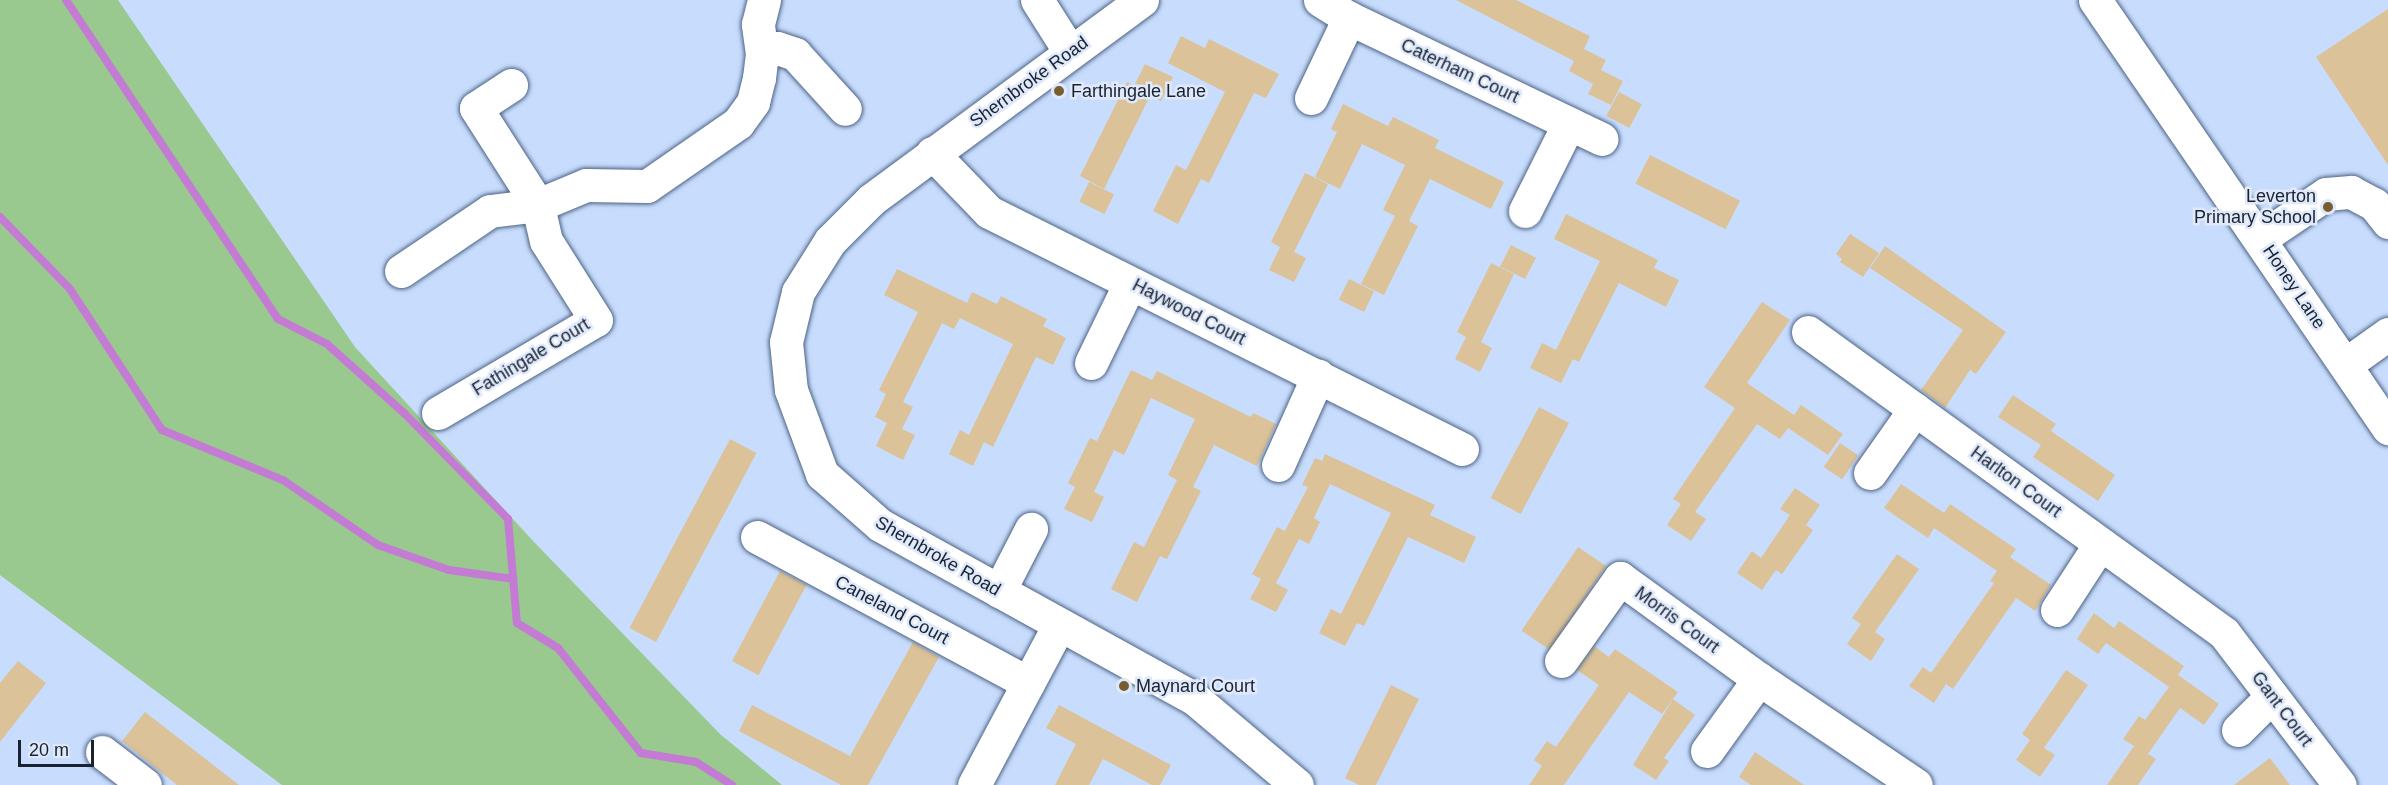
<!DOCTYPE html>
<style>
body{margin:0}
#map{position:relative;width:2388px;height:785px;overflow:hidden;background:#c8ddfd;font-family:Arial,sans-serif}
div>[style]{position:absolute}
.green>*{inset:0;background:#99c98f}
.stream>*{height:8px;margin:-4px;padding:0 4px;transform-origin:4px;border-radius:4px;background:#c47bd4}
.building>*{inset:0;background:#dbc298;transform-origin:0 0}
.roads{filter:drop-shadow(0 0 2px #4d6386) drop-shadow(0 0 2px #4d6386)}
.minor>*{height:33px;margin:-16.5px;padding:0 16.5px;transform-origin:16.5px;border-radius:16.5px;background:#fff}
.dots>*{width:16px;height:16px;translate:-50% -50%;box-sizing:border-box;border:3px solid #dfe9fa;border-radius:50%}
span{translate:-50% -50%;white-space:nowrap;text-align:center;line-height:1.15;-webkit-text-stroke:5px #dfe9fa;paint-order:stroke}
.street-label{font-size:18px;color:#192231}
.poi-label{font-size:18px;color:#192231}
.left{translate:0 -50%;text-align:left}
.right{translate:-100% -50%;text-align:right}
.scale{position:absolute;left:18px;top:740px;width:76px;height:27px;box-sizing:border-box;border:3px solid #192231;border-top:0;padding-left:8px;font-size:18px;line-height:21px;white-space:nowrap;color:#192231;-webkit-text-stroke:4px #dfe9fa;paint-order:stroke}
</style>
<div id="map">
<div class="green">
<i style="clip-path:polygon(0 0,118px 0,355px 347px,534px 542px,720px 734px,782px 785px,282px 785px,0 575px)"></i>
</div>
<div class="stream">
<i style="left:66px;top:0;width:383px;rotate:56.4deg"></i>
<i style="left:278px;top:319px;width:55px;rotate:27deg"></i>
<i style="left:327px;top:344px;width:103px;rotate:41.9deg"></i>
<i style="left:404px;top:413px;width:148px;rotate:45.5deg"></i>
<i style="left:508px;top:519px;width:104px;rotate:85.1deg"></i>
<i style="left:517px;top:623px;width:48px;rotate:31.4deg"></i>
<i style="left:558px;top:648px;width:134px;rotate:51.7deg"></i>
<i style="left:641px;top:753px;width:56px;rotate:9.3deg"></i>
<i style="left:696px;top:762px;width:43px;rotate:32.6deg"></i>
<i style="left:0;top:217px;width:100px;rotate:45.8deg"></i>
<i style="left:70px;top:289px;width:168px;rotate:56.9deg"></i>
<i style="left:162px;top:430px;width:131px;rotate:22.5deg"></i>
<i style="left:283px;top:480px;width:115px;rotate:34.4deg"></i>
<i style="left:378px;top:545px;width:75px;rotate:19.4deg"></i>
<i style="left:449px;top:570px;width:65px;rotate:8deg"></i>
</div>
<div class="building">
<i style="clip-path:polygon(1456px 0,1516px 0,1590px 36px,1584px 49px,1606px 60px,1601px 70px,1623px 81px,1611px 105px,1588px 94px,1593px 84px,1569px 71px,1574px 61px)"></i>
<i style="clip-path:polygon(2388px 9px,2388px 165px,2316px 57px)"></i>
<i style="clip-path:polygon(1181px 36px,1205px 48px,1209px 39px,1279px 74px,1266px 98px,1254px 93px,1209px 183px,1201px 179px,1178px 224px,1153px 211px,1176px 165px,1186px 170px,1225px 92px,1168px 63px)"></i>
<i style="clip-path:polygon(1145px 64px,1173px 77px,1161px 101px,1150px 96px,1104px 189px,1080px 176px,1127px 82px,1134px 86px)"></i>
<i style="left:1619px;top:92px;width:26px;height:27px;rotate:28deg"></i>
<i style="clip-path:polygon(1343px 104px,1388px 126px,1393px 117px,1439px 140px,1435px 148px,1504px 182px,1491px 209px,1430px 179px,1409px 221px,1418px 226px,1384px 295px,1361px 284px,1395px 216px,1383px 210px,1405px 165px,1362px 144px,1340px 189px,1315px 177px,1337px 132px,1331px 129px)"></i>
<i style="left:1650px;top:155px;width:101px;height:32px;rotate:27deg"></i>
<i style="clip-path:polygon(1305px 173px,1328px 184px,1294px 252px,1306px 258px,1294px 282px,1269px 270px,1280px 247px,1271px 242px)"></i>
<i style="left:1089px;top:182px;width:28px;height:22px;rotate:26deg"></i>
<i style="clip-path:polygon(1566px 214px,1658px 260px,1654px 268px,1679px 280px,1666px 307px,1619px 283px,1579px 362px,1569px 357px,1573px 359px,1561px 383px,1530px 368px,1542px 343px,1556px 350px,1600px 261px,1554px 239px)"></i>
<i style="clip-path:polygon(1850px 234px,1879px 253px,1863px 277px,1840px 262px,1842px 259px,1836px 254px)"></i>
<i style="left:1511px;top:245px;width:28px;height:24px;rotate:27deg"></i>
<i style="clip-path:polygon(1885px 246px,2006px 332px,1976px 374px,1970px 370px,1945px 408px,1921px 390px,1963px 330px,1870px 268px)"></i>
<i style="clip-path:polygon(1491px 263px,1514px 274px,1481px 342px,1492px 348px,1480px 372px,1455px 359px,1466px 337px,1457px 332px)"></i>
<i style="clip-path:polygon(897px 269px,967px 303px,972px 292px,997px 304px,1001px 296px,1047px 319px,1043px 326px,1066px 338px,1053px 365px,1036px 357px,993px 447px,984px 442px,973px 466px,949px 454px,960px 430px,969px 435px,1013px 344px,960px 318px,954px 329px,942px 323px,903px 402px,913px 407px,902px 429px,915px 435px,903px 460px,876px 446px,887px 423px,875px 417px,886px 394px,879px 390px,918px 312px,884px 295px)"></i>
<i style="left:1349px;top:279px;width:28px;height:23px;rotate:26deg"></i>
<i style="clip-path:polygon(1762px 302px,1790px 320px,1747px 383px,1794px 415px,1801px 405px,1843px 434px,1828px 455px,1788px 428px,1780px 439px,1757px 424px,1695px 512px,1706px 519px,1691px 541px,1667px 525px,1681px 504px,1673px 499px,1735px 408px,1704px 387px)"></i>
<i style="clip-path:polygon(1131px 370px,1152px 380px,1157px 371px,1251px 417px,1253px 413px,1276px 424px,1257px 466px,1214px 445px,1193px 487px,1201px 491px,1167px 559px,1160px 556px,1137px 602px,1111px 589px,1134px 542px,1144px 547px,1177px 480px,1168px 475px,1195px 419px,1151px 398px,1124px 455px,1114px 450px,1094px 492px,1104px 497px,1092px 522px,1064px 509px,1075px 487px,1068px 483px,1090px 438px,1097px 441px)"></i>
<i style="clip-path:polygon(2013px 395px,2056px 424px,2051px 431px,2115px 475px,2098px 501px,2033px 457px,2041px 445px,1998px 417px)"></i>
<i style="left:1539px;top:407px;width:34px;height:103px;rotate:28deg"></i>
<i style="left:730px;top:439px;width:30px;height:214px;rotate:28deg"></i>
<i style="left:1840px;top:443px;width:22px;height:29px;rotate:34deg"></i>
<i style="clip-path:polygon(1325px 454px,1435px 505px,1430px 515px,1476px 537px,1464px 563px,1408px 537px,1364px 626px,1357px 623px,1345px 646px,1319px 633px,1331px 609px,1341px 614px,1391px 513px,1330px 484px,1314px 518px,1320px 522px,1309px 544px,1299px 539px,1276px 583px,1288px 590px,1276px 612px,1250px 599px,1261px 579px,1252px 574px,1277px 527px,1289px 533px,1285px 531px,1308px 487px,1302px 485px,1315px 458px,1322px 461px)"></i>
<i style="clip-path:polygon(1901px 484px,1944px 513px,1950px 504px,2016px 549px,2010px 557px,2051px 585px,2035px 611px,2016px 598px,1953px 689px,1946px 684px,1934px 703px,1909px 686px,1923px 667px,1931px 673px,1994px 583px,1990px 581px,1997px 571px,1934px 528px,1928px 538px,1884px 508px)"></i>
<i style="clip-path:polygon(1795px 488px,1820px 505px,1806px 525px,1813px 530px,1782px 574px,1776px 570px,1762px 590px,1737px 573px,1752px 551px,1761px 558px,1790px 515px,1780px 509px)"></i>
<i style="left:1578px;top:547px;width:34px;height:101px;rotate:34deg"></i>
<i style="clip-path:polygon(1897px 554px,1919px 569px,1875px 632px,1885px 639px,1871px 661px,1847px 644px,1861px 624px,1852px 618px)"></i>
<i style="left:780px;top:571px;width:30px;height:102px;rotate:28deg"></i>
<i style="clip-path:polygon(2094px 613px,2114px 628px,2119px 621px,2184px 666px,2178px 675px,2219px 704px,2204px 725px,2180px 708px,2148px 754px,2156px 759px,2138px 785px,2107px 785px,2134px 746px,2123px 739px,2139px 716px,2145px 720px,2169px 687px,2106px 643px,2098px 654px,2077px 639px)"></i>
<i style="clip-path:polygon(913px 642px,939px 657px,868px 785px,841px 785px,739px 731px,752px 705px,850px 756px)"></i>
<i style="clip-path:polygon(1594px 646px,1609px 657px,1615px 649px,1678px 692px,1662px 714px,1629px 692px,1564px 785px,1529px 785px,1542px 766px,1534px 760px,1547px 741px,1556px 747px,1599px 685px,1577px 670px)"></i>
<i style="clip-path:polygon(18px 661px,46px 683px,0 742px,0 683px)"></i>
<i style="clip-path:polygon(2066px 670px,2088px 685px,2044px 748px,2055px 755px,2040px 777px,2016px 760px,2030px 740px,2022px 734px)"></i>
<i style="clip-path:polygon(1391px 685px,1419px 699px,1376px 785px,1359px 785px,1345px 778px)"></i>
<i style="clip-path:polygon(1673px 699px,1695px 715px,1664px 758px,1669px 761px,1656px 780px,1633px 765px)"></i>
<i style="clip-path:polygon(1059px 705px,1171px 765px,1160px 785px,1152px 785px,1103px 759px,1089px 785px,1055px 785px,1076px 744px,1046px 728px)"></i>
<i style="clip-path:polygon(145px 712px,239px 785px,177px 785px,122px 741px)"></i>
<i style="clip-path:polygon(1755px 752px,1804px 785px,1751px 785px,1739px 777px)"></i>
<i style="clip-path:polygon(2270px 758px,2290px 785px,2234px 785px)"></i>
</div>
<div class="roads">
<div class="minor">
<i style="left:1037px;top:0;width:62px;rotate:57.6deg"></i>
<i style="left:1142px;top:0;width:337px;rotate:143.6deg"></i>
<i style="left:871px;top:200px;width:58px;rotate:135deg"></i>
<i style="left:830px;top:241px;width:60px;rotate:122.1deg"></i>
<i style="left:798px;top:292px;width:51px;rotate:103.5deg"></i>
<i style="left:786px;top:342px;width:48px;rotate:84.1deg"></i>
<i style="left:791px;top:390px;width:90px;rotate:69.7deg"></i>
<i style="left:822px;top:474px;width:77px;rotate:41.3deg"></i>
<i style="left:880px;top:525px;width:360px;rotate:28.9deg"></i>
<i style="left:1195px;top:699px;width:133px;rotate:40.1deg"></i>
<i style="left:1320px;top:0;width:34px;rotate:32deg"></i>
<i style="left:1349px;top:18px;width:280px;rotate:25.6deg"></i>
<i style="left:2095px;top:0;width:519px;rotate:55.61deg"></i>
<i style="left:762px;top:54px;width:16px;rotate:-22deg"></i>
<i style="left:777px;top:48px;width:19px;rotate:18deg"></i>
<i style="left:795px;top:54px;width:74px;rotate:47.7deg"></i>
<i style="left:1311px;top:98px;width:89px;rotate:-64.6deg"></i>
<i style="left:932px;top:153px;width:82px;rotate:46deg"></i>
<i style="left:989px;top:212px;width:529px;rotate:26.61deg"></i>
<i style="left:1525px;top:211px;width:98px;rotate:-63.4deg"></i>
<i style="left:2261px;top:238px;width:78px;rotate:-34.1deg"></i>
<i style="left:2326px;top:194px;width:25px;rotate:-5deg"></i>
<i style="left:2351px;top:192px;width:26px;rotate:28deg"></i>
<i style="left:2374px;top:204px;width:23px;rotate:52deg"></i>
<i style="left:401px;top:271px;width:107px;rotate:-34deg"></i>
<i style="left:490px;top:211px;width:48px;rotate:-7.1deg"></i>
<i style="left:538px;top:205px;width:52px;rotate:-22.6deg"></i>
<i style="left:586px;top:185px;width:61px;rotate:0.9deg"></i>
<i style="left:647px;top:186px;width:111px;rotate:-34.7deg"></i>
<i style="left:738px;top:123px;width:26px;rotate:-54deg"></i>
<i style="left:753px;top:102px;width:25px;rotate:-76deg"></i>
<i style="left:759px;top:78px;width:24px;rotate:-83deg"></i>
<i style="left:762px;top:54px;width:30px;rotate:-98deg"></i>
<i style="left:758px;top:24px;width:25px;rotate:-76deg"></i>
<i style="left:1808px;top:332px;width:513px;rotate:35.89deg"></i>
<i style="left:2224px;top:633px;width:191px;rotate:52.7deg"></i>
<i style="left:1091px;top:363px;width:89px;rotate:-64deg"></i>
<i style="left:2346px;top:364px;width:52px;rotate:-35.5deg"></i>
<i style="left:438px;top:413px;width:183px;rotate:-30.5deg"></i>
<i style="left:596px;top:320px;width:93px;rotate:-122.3deg"></i>
<i style="left:546px;top:241px;width:37px;rotate:-103deg"></i>
<i style="left:538px;top:205px;width:115px;rotate:-122.6deg"></i>
<i style="left:476px;top:108px;width:42px;rotate:-33.3deg"></i>
<i style="left:1278px;top:465px;width:98px;rotate:-65.8deg"></i>
<i style="left:1870px;top:473px;width:78px;rotate:-54.9deg"></i>
<i style="left:757px;top:537px;width:308px;rotate:28.3deg"></i>
<i style="left:999px;top:591px;width:70px;rotate:-62.7deg"></i>
<i style="left:2057px;top:610px;width:79px;rotate:-56.9deg"></i>
<i style="left:1561px;top:661px;width:102px;rotate:-54.6deg"></i>
<i style="left:1620px;top:578px;width:172px;rotate:36deg"></i>
<i style="left:2238px;top:730px;width:48px;rotate:-45deg"></i>
<i style="left:1707px;top:751px;width:89px;rotate:-54.2deg"></i>
<i style="left:1759px;top:679px;width:189px;rotate:34deg"></i>
<i style="left:102px;top:752px;width:54px;rotate:37.5deg"></i>
<i style="left:974px;top:785px;width:181px;rotate:-62deg"></i>
</div>
</div>
<div class="dots">
<i style="left:1059px;top:91px;background:#775d2f"></i>
<i style="left:2328px;top:207px;background:#775d2f"></i>
<i style="left:1124px;top:686px;background:#775d2f"></i>
</div>
<div class="street-label">
<span style="left:1460px;top:71px;rotate:25deg">Caterham Court</span>
<span style="left:1029px;top:82px;rotate:-36deg">Shernbroke Road</span>
<span style="left:2294px;top:287px;rotate:56deg">Honey Lane</span>
<span style="left:1189px;top:312px;rotate:27deg">Haywood Court</span>
<span style="left:531px;top:357px;rotate:-31deg">Fathingale Court</span>
<span style="left:2016px;top:482px;rotate:36deg">Harlton Court</span>
<span style="left:938px;top:556px;rotate:30deg">Shernbroke Road</span>
<span style="left:892px;top:610px;rotate:28deg">Caneland Court</span>
<span style="left:1677px;top:620px;rotate:36deg">Morris Court</span>
<span style="left:2282px;top:709px;rotate:53deg">Gant Court</span>
</div>
<div class="poi-label">
<span class="left" style="left:1071px;top:91px">Farthingale Lane</span>
<span class="right" style="left:2316px;top:207px">Leverton<br>Primary School</span>
<span class="left" style="left:1136px;top:686px">Maynard Court</span>
</div>
<div class="scale">20 m</div>
</div>
